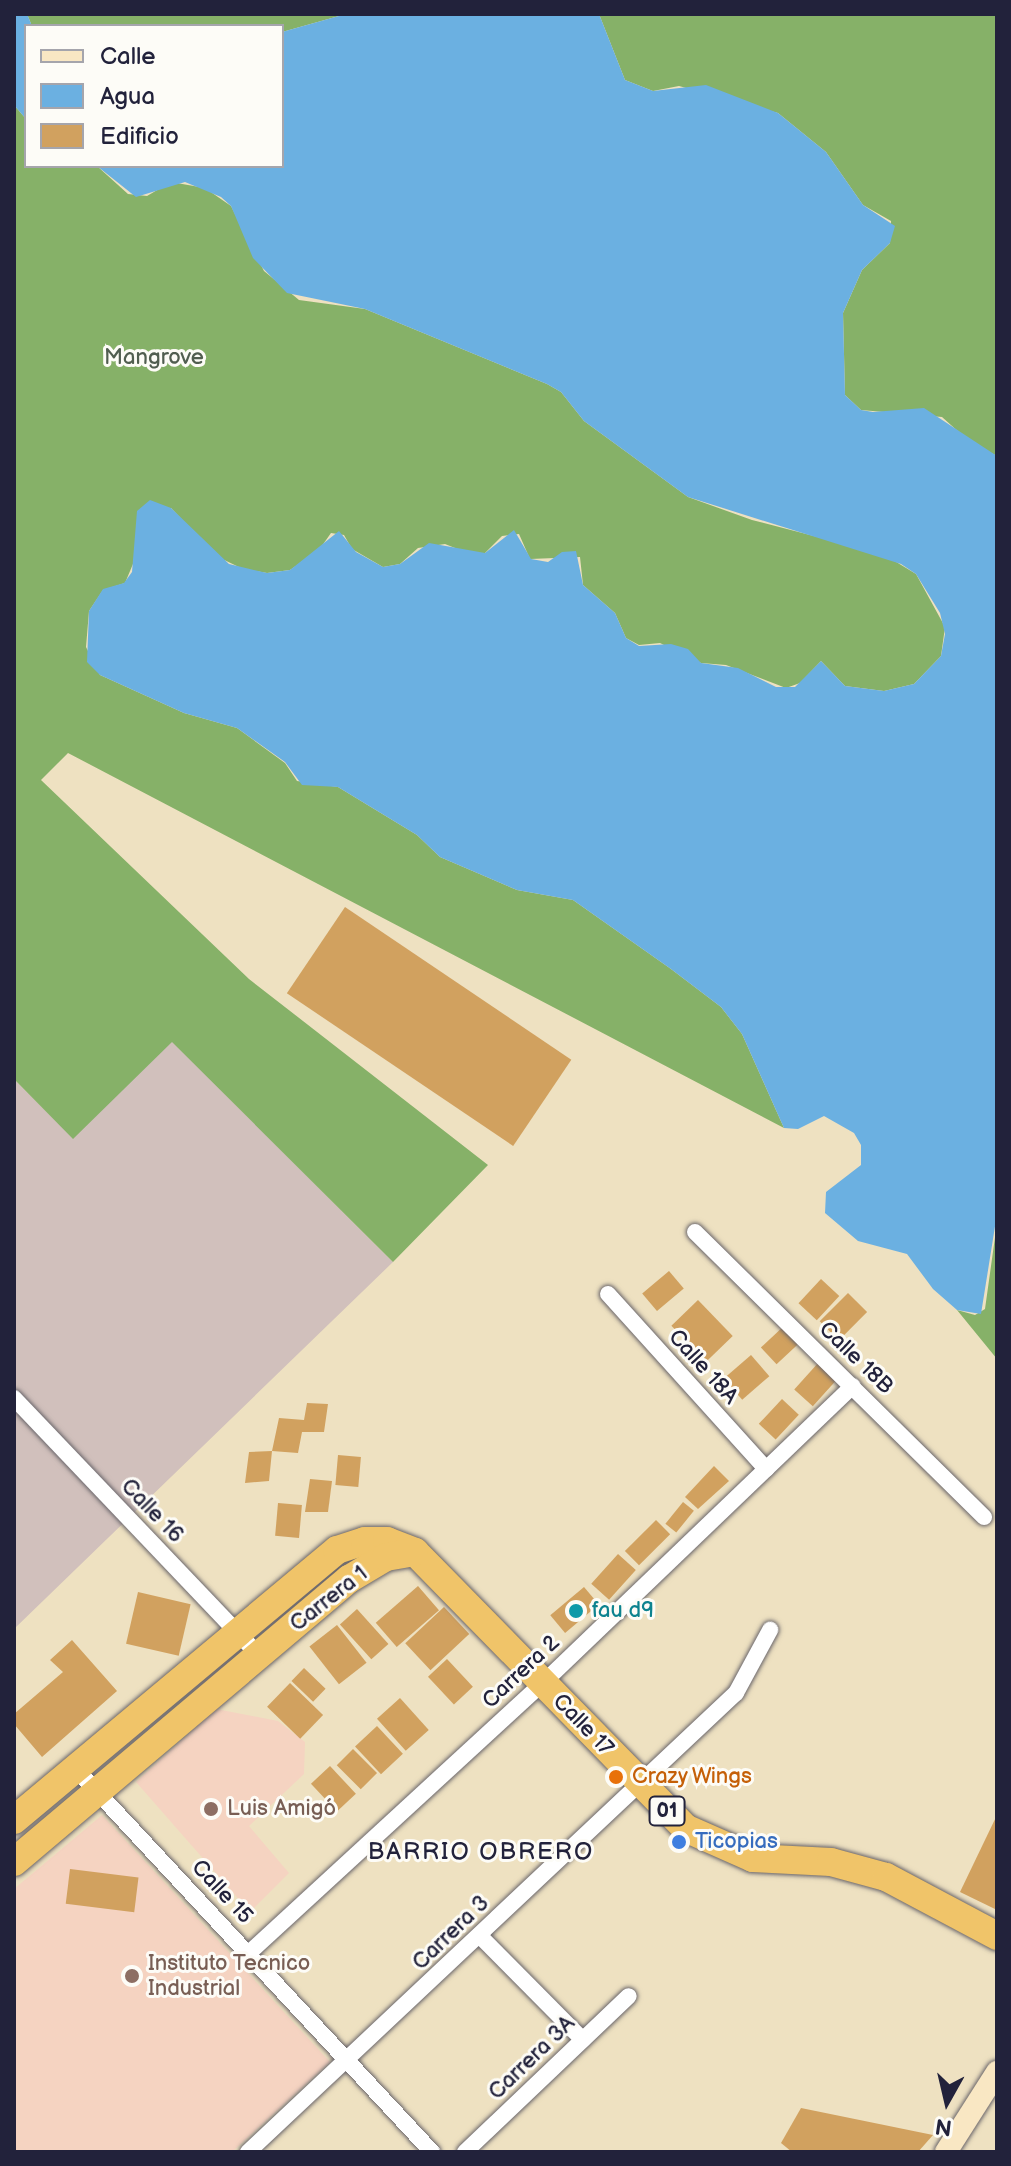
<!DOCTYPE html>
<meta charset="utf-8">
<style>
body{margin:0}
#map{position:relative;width:1011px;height:2166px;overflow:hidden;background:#eee1c1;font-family:"Balsamiq Sans",sans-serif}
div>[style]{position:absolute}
.built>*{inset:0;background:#f5d3c1}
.industrial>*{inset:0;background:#d1c0bc}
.forest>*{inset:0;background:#86b168}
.water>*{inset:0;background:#6bb0e1}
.building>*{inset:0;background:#d1a15f;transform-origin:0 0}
.roads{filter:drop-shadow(0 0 2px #69656a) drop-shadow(0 0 2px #69656a)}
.street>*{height:16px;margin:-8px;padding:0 8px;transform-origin:8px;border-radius:8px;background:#fff}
.secondary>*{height:22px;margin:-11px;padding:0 11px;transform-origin:11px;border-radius:11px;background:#f9e7c3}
.highway>*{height:28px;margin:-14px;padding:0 14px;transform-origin:14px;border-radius:14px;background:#f0c469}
.dots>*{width:22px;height:22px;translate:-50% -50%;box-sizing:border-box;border:4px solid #fdfcf7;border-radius:50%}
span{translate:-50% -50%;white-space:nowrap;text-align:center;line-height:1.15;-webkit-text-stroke:6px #fdfcf7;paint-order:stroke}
.shield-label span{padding:2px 6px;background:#fdfcf7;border:2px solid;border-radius:6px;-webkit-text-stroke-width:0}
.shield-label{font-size:20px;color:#22223b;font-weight:700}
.park-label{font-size:22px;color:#515e50}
.street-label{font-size:22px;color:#22223b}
.culture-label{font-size:22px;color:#0d838f}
.left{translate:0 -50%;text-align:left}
.food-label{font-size:22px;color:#c56008}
.education-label{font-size:22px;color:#785e54}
.shop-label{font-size:22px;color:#366cbe}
.neighbourhood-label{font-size:24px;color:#22223b;letter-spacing:2px}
.frame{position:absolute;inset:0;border:16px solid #22223b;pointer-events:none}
.legend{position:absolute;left:24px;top:24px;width:260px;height:144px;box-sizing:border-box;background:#fdfcf7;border:2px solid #a5a5ac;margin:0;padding:10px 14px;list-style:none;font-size:24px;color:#22223b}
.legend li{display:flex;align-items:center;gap:16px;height:40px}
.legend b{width:40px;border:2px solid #a5a5ac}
.north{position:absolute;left:907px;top:2062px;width:80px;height:80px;-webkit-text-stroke:6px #fdfcf7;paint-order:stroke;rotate:188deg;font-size:22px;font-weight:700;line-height:32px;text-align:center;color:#22223b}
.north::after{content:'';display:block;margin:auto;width:28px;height:36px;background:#22223b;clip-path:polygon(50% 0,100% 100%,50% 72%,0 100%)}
</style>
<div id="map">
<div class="built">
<i style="clip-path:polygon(216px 1709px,278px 1721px,305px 1742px,304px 1774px,249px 1826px,289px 1873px,250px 1912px,136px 1782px)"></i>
<i style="clip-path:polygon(102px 1815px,330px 2062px,232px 2152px,14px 2152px,14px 1889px)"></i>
</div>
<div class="industrial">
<i style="clip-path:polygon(172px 1041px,393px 1262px,14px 1629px,14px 1079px,73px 1138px)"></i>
</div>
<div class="forest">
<i style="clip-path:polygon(27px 14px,346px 14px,282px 32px,282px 26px,32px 26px)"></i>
<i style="clip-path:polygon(599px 14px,997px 14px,997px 456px,971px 443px,942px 417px,861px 410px,845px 395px,843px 313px,862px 270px,890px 243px,891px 221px,863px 205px,826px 152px,778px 113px,679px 86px,653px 91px,625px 80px)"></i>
<i style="clip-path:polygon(14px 105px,26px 119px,26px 166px,97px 166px,128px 194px,147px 196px,171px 182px,205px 188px,231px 206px,264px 271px,299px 300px,365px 309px,547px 384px,561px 392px,584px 421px,688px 497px,752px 520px,883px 554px,916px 574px,945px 627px,941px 656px,914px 684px,884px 691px,845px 686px,821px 661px,800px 683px,786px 688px,726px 665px,701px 663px,660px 643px,639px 645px,626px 638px,615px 613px,583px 585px,580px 557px,530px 559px,519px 534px,502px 536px,485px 553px,475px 556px,445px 544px,418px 548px,400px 564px,383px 567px,352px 549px,344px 535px,331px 533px,319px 550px,290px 570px,267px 573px,243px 569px,216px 556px,171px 508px,138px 552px,125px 583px,103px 590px,89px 611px,86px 647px,100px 675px,184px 713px,237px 728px,285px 763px,297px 781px,338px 787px,417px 835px,440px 857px,517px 890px,573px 900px,671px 969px,721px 1007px,742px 1034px,784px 1128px,68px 753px,41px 780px,249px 979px,488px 1165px,393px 1262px,172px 1042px,73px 1139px,14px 1079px)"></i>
<i style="clip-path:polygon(997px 1223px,997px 1359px,957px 1310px,975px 1315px,985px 1309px)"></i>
</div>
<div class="water">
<i style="clip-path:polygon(14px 14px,27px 14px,32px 26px,26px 26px,26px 119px,14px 105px)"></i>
<i style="clip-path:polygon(346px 14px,599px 14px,625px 80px,653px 91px,706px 85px,778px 113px,826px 152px,863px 205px,895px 226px,890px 243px,862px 270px,843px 313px,845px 395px,861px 410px,873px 412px,924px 408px,997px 456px,997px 1214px,981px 1314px,957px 1310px,933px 1289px,907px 1254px,858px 1241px,825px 1213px,826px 1192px,861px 1165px,861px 1145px,854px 1133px,824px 1116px,798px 1129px,784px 1128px,742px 1034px,721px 1007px,671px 969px,573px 900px,517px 890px,440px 857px,417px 835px,338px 787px,302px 785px,285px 762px,237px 728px,184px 713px,100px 675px,87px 662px,89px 611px,103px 589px,124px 583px,132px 572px,137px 511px,150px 500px,171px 508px,229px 564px,267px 573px,290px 570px,339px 531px,356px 552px,383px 567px,400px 564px,429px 543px,485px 553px,514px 530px,531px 559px,548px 562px,562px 552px,576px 551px,583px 585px,615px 613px,626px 638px,639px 646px,671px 644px,688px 649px,701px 663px,738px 668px,776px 687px,795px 687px,821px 661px,845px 686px,884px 691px,914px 684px,941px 656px,945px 634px,940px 613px,916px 574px,901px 564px,688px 497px,584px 421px,561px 392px,547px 384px,365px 309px,287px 293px,253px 258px,231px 206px,221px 197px,185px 182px,136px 197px,97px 166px,282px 166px,282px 32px)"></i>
</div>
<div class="building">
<i style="left:345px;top:907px;width:273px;height:104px;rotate:34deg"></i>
<i style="left:669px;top:1271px;width:23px;height:35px;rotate:50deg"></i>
<i style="left:821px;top:1279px;width:25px;height:33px;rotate:43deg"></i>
<i style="left:848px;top:1293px;width:27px;height:40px;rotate:45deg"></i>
<i style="left:698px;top:1300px;width:50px;height:37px;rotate:46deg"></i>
<i style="left:785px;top:1325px;width:23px;height:33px;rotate:47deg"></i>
<i style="left:751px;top:1355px;width:28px;height:36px;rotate:49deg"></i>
<i style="left:819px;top:1362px;width:25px;height:37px;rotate:42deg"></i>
<i style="left:782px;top:1399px;width:23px;height:34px;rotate:43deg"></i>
<i style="clip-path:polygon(307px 1403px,328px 1404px,324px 1432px,302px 1432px,298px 1453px,272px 1451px,269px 1481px,245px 1483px,249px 1452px,272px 1451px,279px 1418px,304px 1420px)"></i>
<i style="left:338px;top:1455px;width:23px;height:30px;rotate:5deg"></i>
<i style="clip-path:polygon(714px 1466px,729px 1481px,698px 1509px,685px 1497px)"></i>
<i style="clip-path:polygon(310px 1479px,332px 1481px,328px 1512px,305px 1512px)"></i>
<i style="left:683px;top:1502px;width:14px;height:28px;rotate:39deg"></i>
<i style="left:278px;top:1503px;width:24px;height:33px;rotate:5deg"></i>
<i style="left:656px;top:1520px;width:20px;height:44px;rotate:45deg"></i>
<i style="left:618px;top:1554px;width:24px;height:40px;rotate:42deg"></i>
<i style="left:418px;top:1586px;width:32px;height:56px;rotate:49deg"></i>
<i style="left:584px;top:1587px;width:23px;height:44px;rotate:50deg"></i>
<i style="left:138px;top:1592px;width:54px;height:53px;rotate:13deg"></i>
<i style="left:444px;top:1607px;width:37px;height:53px;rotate:47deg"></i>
<i style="left:357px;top:1609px;width:47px;height:23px;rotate:48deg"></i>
<i style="left:337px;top:1625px;width:48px;height:35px;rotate:52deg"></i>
<i style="clip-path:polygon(72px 1640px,117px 1691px,42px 1757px,14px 1724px,14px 1714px,63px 1672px,50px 1660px)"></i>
<i style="left:447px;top:1659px;width:38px;height:26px;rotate:47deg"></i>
<i style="left:304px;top:1668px;width:30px;height:18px;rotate:44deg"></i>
<i style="left:290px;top:1683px;width:46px;height:33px;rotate:44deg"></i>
<i style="left:400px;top:1698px;width:43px;height:31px;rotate:48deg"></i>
<i style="left:377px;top:1726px;width:38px;height:30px;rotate:47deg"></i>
<i style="left:353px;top:1749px;width:34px;height:23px;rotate:45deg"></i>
<i style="left:330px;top:1766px;width:38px;height:26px;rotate:47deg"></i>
<i style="clip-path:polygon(997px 1815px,997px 1910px,960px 1892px)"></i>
<i style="left:70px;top:1869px;width:69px;height:35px;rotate:7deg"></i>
<i style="clip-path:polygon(801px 2108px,933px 2135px,918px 2152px,792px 2152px,781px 2143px)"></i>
</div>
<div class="roads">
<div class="street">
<i style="left:695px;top:1232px;width:406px;rotate:44.6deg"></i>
<i style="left:608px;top:1294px;width:236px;rotate:47.9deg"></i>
<i style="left:14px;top:1398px;width:355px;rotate:46.4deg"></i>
<i style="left:76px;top:1769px;width:523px;rotate:47.09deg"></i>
<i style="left:480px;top:1936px;width:146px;rotate:45.3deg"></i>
<i style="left:249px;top:1953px;width:399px;rotate:-42.6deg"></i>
<i style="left:543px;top:1683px;width:429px;rotate:-43.8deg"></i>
<i style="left:248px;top:2152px;width:670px;rotate:-43.25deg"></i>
<i style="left:736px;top:1693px;width:72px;rotate:-61.6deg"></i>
<i style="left:465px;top:2152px;width:226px;rotate:-43.6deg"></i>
</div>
<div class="secondary">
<i style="left:946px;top:2152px;width:95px;rotate:-57.5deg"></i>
</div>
<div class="highway">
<i style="left:14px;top:1820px;width:421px;rotate:-39.9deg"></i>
<i style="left:337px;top:1550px;width:29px;rotate:-18deg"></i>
<i style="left:365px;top:1541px;width:22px"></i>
<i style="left:387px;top:1541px;width:30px;rotate:21deg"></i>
<i style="left:415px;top:1552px;width:386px;rotate:45.6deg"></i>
<i style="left:685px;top:1828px;width:74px;rotate:23.8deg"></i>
<i style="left:753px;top:1858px;width:78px;rotate:2.9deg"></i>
<i style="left:831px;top:1862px;width:57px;rotate:15.3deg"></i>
<i style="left:886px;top:1877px;width:126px;rotate:28deg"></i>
<i style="left:14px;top:1862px;width:439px;rotate:-40.2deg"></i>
<i style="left:349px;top:1579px;width:43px;rotate:-30.7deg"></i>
<i style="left:386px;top:1557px;width:28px;rotate:-10deg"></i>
</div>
</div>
<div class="dots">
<i style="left:576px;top:1611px;background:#0f9aa8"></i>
<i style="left:616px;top:1777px;background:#e8710a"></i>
<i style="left:211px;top:1809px;background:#8d6e63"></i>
<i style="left:679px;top:1842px;background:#3f7fe0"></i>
<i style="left:132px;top:1976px;background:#8d6e63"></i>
</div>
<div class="shield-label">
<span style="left:667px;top:1811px">01</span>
</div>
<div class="park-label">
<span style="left:154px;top:358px">Mangrove</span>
</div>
<div class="street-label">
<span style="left:856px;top:1358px;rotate:44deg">Calle 18B</span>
<span style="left:703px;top:1367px;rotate:48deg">Calle 18A</span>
<span style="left:152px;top:1511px;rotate:46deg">Calle 16</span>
<span style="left:329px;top:1599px;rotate:-38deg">Carrera 1</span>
<span style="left:521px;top:1672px;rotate:-43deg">Carrera 2</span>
<span style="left:583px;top:1725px;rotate:46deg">Calle 17</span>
<span style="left:222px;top:1892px;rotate:47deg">Calle 15</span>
<span style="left:451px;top:1933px;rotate:-44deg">Carrera 3</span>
<span style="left:532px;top:2058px;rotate:-44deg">Carrera 3A</span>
</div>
<div class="culture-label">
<span class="left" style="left:592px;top:1611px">fau d9</span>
</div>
<div class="food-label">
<span class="left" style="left:632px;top:1777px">Crazy Wings</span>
</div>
<div class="education-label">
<span class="left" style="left:227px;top:1809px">Luis Amigó</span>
<span class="left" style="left:148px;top:1976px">Instituto Tecnico<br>Industrial</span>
</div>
<div class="shop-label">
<span class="left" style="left:695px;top:1842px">Ticopias</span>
</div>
<div class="neighbourhood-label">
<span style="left:481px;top:1852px">BARRIO OBRERO</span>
</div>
<div class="frame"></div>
<ul class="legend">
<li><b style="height:10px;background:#f9e7c3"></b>Calle</li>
<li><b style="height:22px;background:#6bb0e1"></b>Agua</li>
<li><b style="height:22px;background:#d1a15f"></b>Edificio</li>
</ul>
<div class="north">N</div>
</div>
